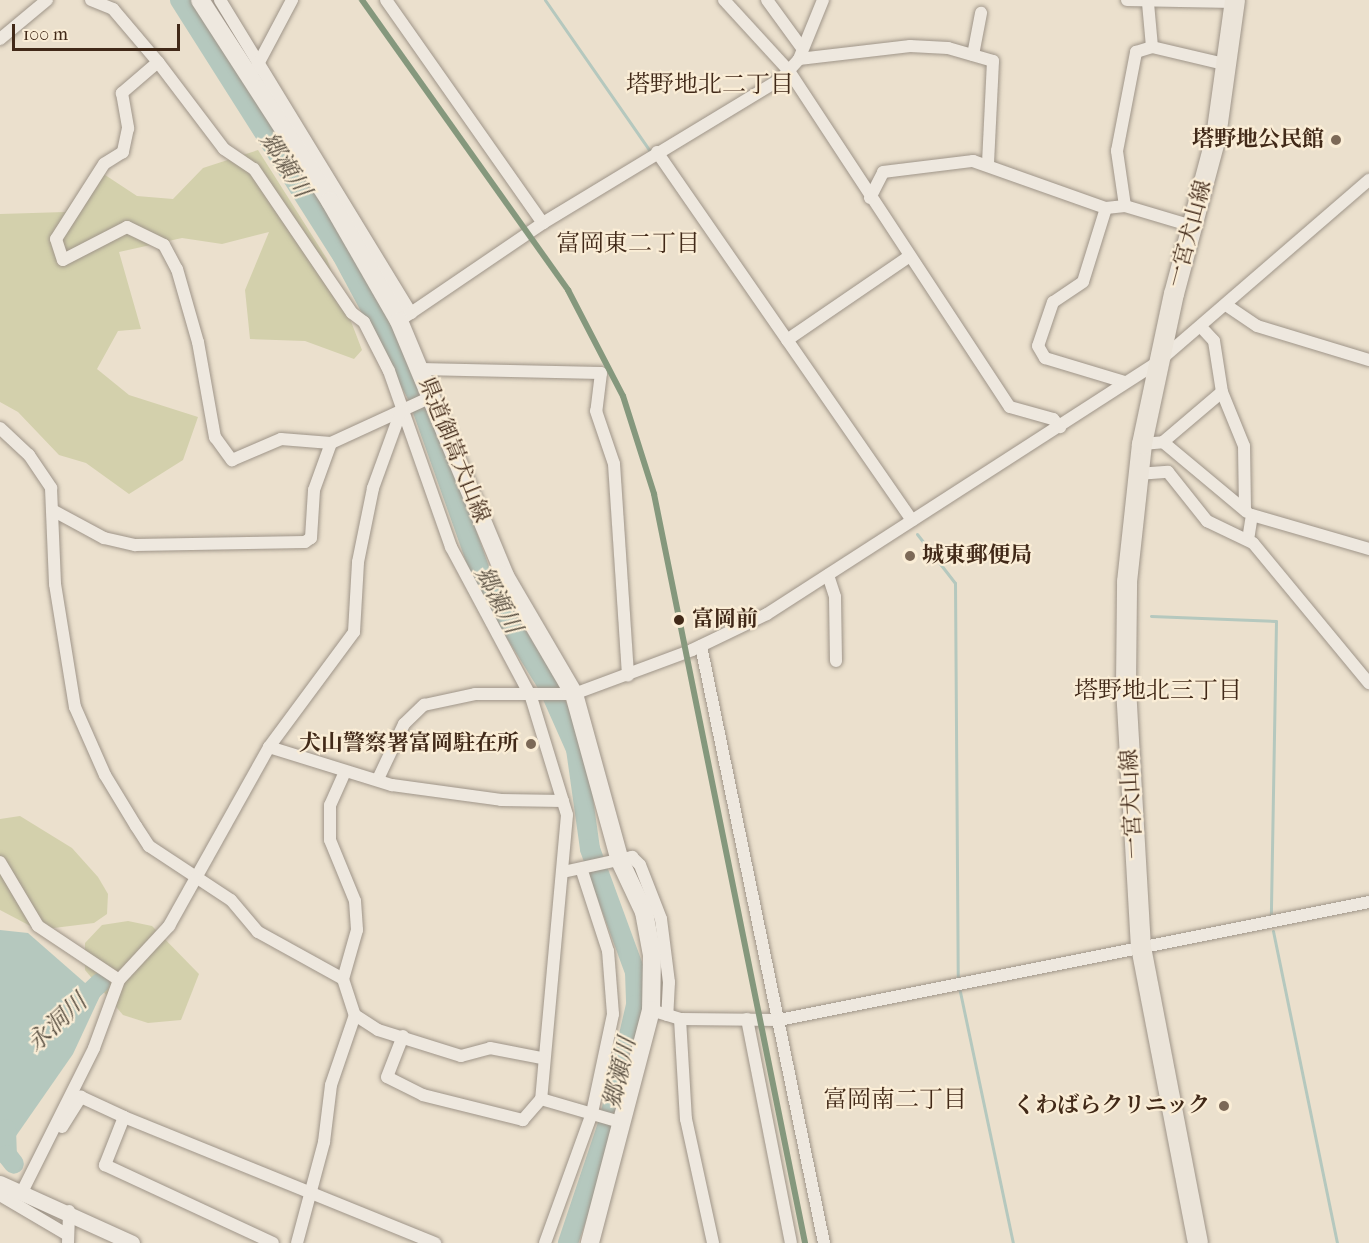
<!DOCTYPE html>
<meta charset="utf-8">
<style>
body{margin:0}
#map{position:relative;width:1369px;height:1243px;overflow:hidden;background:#ebe0cd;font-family:"IM FELL French Canon","Noto Serif JP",serif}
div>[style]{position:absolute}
.green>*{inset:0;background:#d3d0ac}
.water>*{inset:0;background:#b5c8be}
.stream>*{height:3px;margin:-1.5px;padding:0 1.5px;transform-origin:1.5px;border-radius:1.5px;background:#b5c8be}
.river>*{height:20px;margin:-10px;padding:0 10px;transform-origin:10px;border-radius:10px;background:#b5c8be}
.roads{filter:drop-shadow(0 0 2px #9f9589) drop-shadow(0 0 2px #9f9589)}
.minor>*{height:12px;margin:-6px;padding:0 6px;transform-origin:6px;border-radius:6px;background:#eee8df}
.tertiary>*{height:15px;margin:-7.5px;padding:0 7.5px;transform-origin:7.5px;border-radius:7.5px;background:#eee8df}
.secondary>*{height:18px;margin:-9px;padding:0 9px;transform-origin:9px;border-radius:9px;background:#eee8df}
.primary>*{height:20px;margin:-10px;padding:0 10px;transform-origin:10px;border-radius:10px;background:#ebe4d9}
.rail-1>*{height:6px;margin:-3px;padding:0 3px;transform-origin:3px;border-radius:3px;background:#85987d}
.dots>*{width:16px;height:16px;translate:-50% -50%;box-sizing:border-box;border:3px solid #faedd6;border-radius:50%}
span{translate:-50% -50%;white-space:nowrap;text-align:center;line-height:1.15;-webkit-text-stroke:4.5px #faedd6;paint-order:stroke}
.poi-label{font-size:22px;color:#412918;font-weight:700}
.right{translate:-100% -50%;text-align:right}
.left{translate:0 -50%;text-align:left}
.street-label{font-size:22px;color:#412918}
.stop-label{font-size:22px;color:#412918;font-weight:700}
.neighbourhood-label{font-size:24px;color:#412918}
.water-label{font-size:24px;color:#584e40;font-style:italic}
.scale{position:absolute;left:12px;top:24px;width:168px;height:27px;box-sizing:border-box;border:3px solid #412918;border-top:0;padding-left:8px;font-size:18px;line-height:21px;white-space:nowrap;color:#412918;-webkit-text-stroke:4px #faedd6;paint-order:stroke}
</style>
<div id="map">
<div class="green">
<i style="clip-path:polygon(258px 150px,327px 259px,362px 350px,354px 359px,305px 341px,250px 339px,245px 290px,269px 232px,222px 244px,182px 238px,119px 252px,141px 329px,118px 331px,97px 369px,129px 395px,198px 417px,183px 460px,129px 494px,86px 463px,59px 455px,18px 412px,0 402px,0 214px,65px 212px,96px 169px,137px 196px,173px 199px,203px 168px)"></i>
<i style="clip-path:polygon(20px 816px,72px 848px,98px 877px,108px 894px,107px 914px,94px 923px,38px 930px,0 910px,0 819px)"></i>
<i style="clip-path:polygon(128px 921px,152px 926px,199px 974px,181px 1020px,148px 1023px,123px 1015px,85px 970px,85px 943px,102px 925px)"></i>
</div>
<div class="water">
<i style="clip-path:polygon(0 930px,28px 933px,100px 996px,73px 1054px,0 1159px)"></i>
</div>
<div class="stream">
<i style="left:545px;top:0;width:188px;rotate:55.2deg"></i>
<i style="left:917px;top:534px;width:62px;rotate:52.2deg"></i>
<i style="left:955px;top:583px;width:398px;rotate:89.6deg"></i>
<i style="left:1151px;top:616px;width:125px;rotate:2.3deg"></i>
<i style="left:1276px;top:621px;width:293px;rotate:91deg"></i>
<i style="left:1273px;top:931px;width:318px;rotate:78.4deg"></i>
<i style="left:959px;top:987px;width:262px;rotate:78.1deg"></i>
</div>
<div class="river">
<i style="left:180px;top:0;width:302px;rotate:57.6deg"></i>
<i style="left:342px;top:255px;width:161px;rotate:61.8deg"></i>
<i style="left:418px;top:397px;width:196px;rotate:70.4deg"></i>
<i style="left:484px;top:582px;width:120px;rotate:58.3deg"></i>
<i style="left:547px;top:684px;width:71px;rotate:66deg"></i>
<i style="left:576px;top:749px;width:101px;rotate:82deg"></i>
<i style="left:590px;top:849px;width:131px;rotate:69.9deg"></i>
<i style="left:635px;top:972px;width:33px;rotate:88deg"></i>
<i style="left:636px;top:1005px;width:119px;rotate:103.1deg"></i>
<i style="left:609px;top:1121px;width:129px;rotate:108.6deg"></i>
<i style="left:73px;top:1008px;width:37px;rotate:-43deg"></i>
<i style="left:6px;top:1129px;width:26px;rotate:88deg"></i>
<i style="left:7px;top:1155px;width:11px;rotate:52deg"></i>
</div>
<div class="roads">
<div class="minor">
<i style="left:91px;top:0;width:24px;rotate:22deg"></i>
<i style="left:113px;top:9px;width:70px;rotate:49.7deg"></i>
<i style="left:158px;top:62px;width:48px;rotate:139.3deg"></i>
<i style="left:122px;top:93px;width:36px;rotate:80deg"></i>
<i style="left:128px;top:128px;width:25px;rotate:102deg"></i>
<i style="left:123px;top:152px;width:22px;rotate:148deg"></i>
<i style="left:104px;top:164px;width:89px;rotate:122.6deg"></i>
<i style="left:56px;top:239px;width:22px;rotate:72deg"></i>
<i style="left:63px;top:260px;width:72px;rotate:-27.3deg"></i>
<i style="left:127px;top:227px;width:41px;rotate:25.9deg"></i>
<i style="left:164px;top:245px;width:27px;rotate:62deg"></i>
<i style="left:177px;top:269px;width:76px;rotate:74deg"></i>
<i style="left:198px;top:342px;width:97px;rotate:79.9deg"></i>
<i style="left:215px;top:437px;width:29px;rotate:54deg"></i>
<i style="left:232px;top:460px;width:53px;rotate:-23.2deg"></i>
<i style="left:281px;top:439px;width:50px;rotate:4.6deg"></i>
<i style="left:331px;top:443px;width:112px;rotate:-24.7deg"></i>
<i style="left:220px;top:0;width:367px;rotate:58.6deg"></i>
<i style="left:386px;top:0;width:273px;rotate:54.9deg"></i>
<i style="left:724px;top:0;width:96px;rotate:47.5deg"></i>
<i style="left:789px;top:71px;width:402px;rotate:56.7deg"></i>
<i style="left:1010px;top:407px;width:45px;rotate:15.6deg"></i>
<i style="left:1053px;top:419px;width:11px;rotate:49deg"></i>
<i style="left:767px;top:0;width:59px;rotate:53.9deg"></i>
<i style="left:1127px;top:0;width:107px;rotate:1.1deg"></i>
<i style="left:1148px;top:3px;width:44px;rotate:84.8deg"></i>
<i style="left:1152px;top:47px;width:79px;rotate:13.2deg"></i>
<i style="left:0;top:39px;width:61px;rotate:-39.7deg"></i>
<i style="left:973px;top:55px;width:43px;rotate:-79.2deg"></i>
<i style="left:799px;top:59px;width:112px;rotate:-6.7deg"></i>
<i style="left:910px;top:46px;width:38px;rotate:3deg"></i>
<i style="left:948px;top:48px;width:47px;rotate:16.1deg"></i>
<i style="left:993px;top:61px;width:103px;rotate:92.8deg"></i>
<i style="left:158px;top:62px;width:109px;rotate:52.8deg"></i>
<i style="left:224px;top:149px;width:36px;rotate:34deg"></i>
<i style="left:254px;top:169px;width:174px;rotate:55.8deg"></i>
<i style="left:352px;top:313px;width:15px;rotate:37deg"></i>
<i style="left:364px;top:322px;width:55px;rotate:63deg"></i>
<i style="left:389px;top:371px;width:187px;rotate:70.6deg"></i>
<i style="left:451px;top:547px;width:170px;rotate:61.9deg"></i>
<i style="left:531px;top:697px;width:123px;rotate:73deg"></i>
<i style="left:567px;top:815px;width:285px;rotate:95.2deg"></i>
<i style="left:541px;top:1099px;width:28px;rotate:131deg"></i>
<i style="left:523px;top:1120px;width:103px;rotate:-166deg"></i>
<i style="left:423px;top:1095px;width:40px;rotate:-153.4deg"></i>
<i style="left:387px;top:1077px;width:44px;rotate:-68.7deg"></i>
<i style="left:256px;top:68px;width:77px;rotate:-62.1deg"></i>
<i style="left:657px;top:152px;width:448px;rotate:55.3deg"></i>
<i style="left:870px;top:198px;width:29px;rotate:-63deg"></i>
<i style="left:883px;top:172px;width:91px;rotate:-7deg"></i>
<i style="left:973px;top:161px;width:141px;rotate:19.5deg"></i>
<i style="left:1106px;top:208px;width:19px;rotate:-6deg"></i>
<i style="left:1125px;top:206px;width:70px;rotate:16.6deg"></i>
<i style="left:1125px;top:206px;width:56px;rotate:-98.3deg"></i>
<i style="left:1117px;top:151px;width:101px;rotate:-79.1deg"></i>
<i style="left:1136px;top:52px;width:17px;rotate:-17deg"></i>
<i style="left:1106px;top:208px;width:77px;rotate:107.3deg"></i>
<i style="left:1083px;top:282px;width:36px;rotate:146deg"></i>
<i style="left:1053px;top:302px;width:46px;rotate:108.8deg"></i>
<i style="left:1038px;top:346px;width:14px;rotate:60deg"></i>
<i style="left:1045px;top:358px;width:84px;rotate:16.7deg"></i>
<i style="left:1226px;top:305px;width:37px;rotate:34deg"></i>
<i style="left:1257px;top:326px;width:117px;rotate:16.9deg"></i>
<i style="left:399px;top:321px;width:174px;rotate:-34.2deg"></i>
<i style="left:543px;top:223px;width:280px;rotate:-31.2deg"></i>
<i style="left:782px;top:78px;width:25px;rotate:-48deg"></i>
<i style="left:799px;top:59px;width:64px;rotate:-67.9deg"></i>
<i style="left:1201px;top:327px;width:19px;rotate:47deg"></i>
<i style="left:1214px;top:341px;width:52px;rotate:81.1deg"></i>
<i style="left:1222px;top:392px;width:58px;rotate:67.8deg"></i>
<i style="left:1244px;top:446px;width:64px;rotate:89.1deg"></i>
<i style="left:787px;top:340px;width:147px;rotate:-34.4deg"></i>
<i style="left:420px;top:369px;width:181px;rotate:1.3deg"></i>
<i style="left:601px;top:373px;width:38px;rotate:97deg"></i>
<i style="left:596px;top:411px;width:56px;rotate:71.2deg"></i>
<i style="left:614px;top:464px;width:212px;rotate:86.2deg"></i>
<i style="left:0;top:428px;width:40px;rotate:43deg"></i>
<i style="left:29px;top:455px;width:40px;rotate:56deg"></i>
<i style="left:51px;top:488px;width:96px;rotate:87.6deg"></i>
<i style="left:55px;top:584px;width:125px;rotate:80.8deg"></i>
<i style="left:75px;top:707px;width:74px;rotate:66.2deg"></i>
<i style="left:105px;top:775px;width:60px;rotate:58.7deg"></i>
<i style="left:136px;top:826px;width:24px;rotate:57deg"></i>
<i style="left:149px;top:846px;width:98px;rotate:33.4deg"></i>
<i style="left:231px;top:900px;width:42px;rotate:49.8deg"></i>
<i style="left:258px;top:932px;width:97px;rotate:28.9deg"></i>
<i style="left:1163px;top:442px;width:77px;rotate:-40.3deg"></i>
<i style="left:1142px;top:444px;width:21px;rotate:-5deg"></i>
<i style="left:1163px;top:442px;width:109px;rotate:39.8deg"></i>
<i style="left:1137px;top:474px;width:31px;rotate:-4deg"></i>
<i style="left:1168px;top:472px;width:63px;rotate:51.5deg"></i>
<i style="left:1207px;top:521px;width:51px;rotate:25.6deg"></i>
<i style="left:1253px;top:543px;width:182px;rotate:50.4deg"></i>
<i style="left:54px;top:511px;width:57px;rotate:28.4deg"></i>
<i style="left:104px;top:538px;width:32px;rotate:13deg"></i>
<i style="left:135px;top:545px;width:170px;rotate:-1deg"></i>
<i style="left:305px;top:542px;width:7px;rotate:-34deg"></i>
<i style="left:311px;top:538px;width:48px;rotate:-86.4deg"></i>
<i style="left:314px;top:490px;width:50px;rotate:-70.1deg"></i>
<i style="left:1248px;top:540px;width:25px;rotate:-81deg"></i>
<i style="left:1252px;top:515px;width:122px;rotate:16.2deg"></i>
<i style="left:828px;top:575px;width:23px;rotate:72deg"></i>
<i style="left:835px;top:597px;width:64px;rotate:89.1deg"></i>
<i style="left:701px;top:646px;width:610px;rotate:78.36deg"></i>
<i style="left:269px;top:747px;width:129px;rotate:17.2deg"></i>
<i style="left:392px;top:785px;width:110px;rotate:7.8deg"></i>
<i style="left:501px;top:800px;width:62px;rotate:0.9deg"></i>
<i style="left:344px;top:774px;width:34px;rotate:114deg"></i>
<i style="left:330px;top:805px;width:35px;rotate:90deg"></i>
<i style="left:330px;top:840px;width:66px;rotate:67.7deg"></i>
<i style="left:355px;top:901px;width:29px;rotate:86deg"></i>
<i style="left:357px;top:930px;width:51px;rotate:105.9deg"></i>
<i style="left:343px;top:979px;width:38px;rotate:72deg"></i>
<i style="left:355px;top:1015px;width:27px;rotate:33deg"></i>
<i style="left:378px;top:1030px;width:87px;rotate:17.4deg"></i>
<i style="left:461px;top:1056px;width:30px;rotate:-15deg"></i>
<i style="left:490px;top:1048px;width:53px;rotate:10.9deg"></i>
<i style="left:378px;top:779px;width:61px;rotate:-64.7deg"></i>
<i style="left:404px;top:724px;width:28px;rotate:-44deg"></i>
<i style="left:424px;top:705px;width:52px;rotate:-12.2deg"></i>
<i style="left:475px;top:694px;width:99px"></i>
<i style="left:574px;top:694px;width:126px;rotate:-20.4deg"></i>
<i style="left:692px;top:650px;width:83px;rotate:-25.6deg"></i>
<i style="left:767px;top:614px;width:465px;rotate:-32.8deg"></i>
<i style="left:1158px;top:362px;width:279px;rotate:-40.8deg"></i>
<i style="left:0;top:862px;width:74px;rotate:59.3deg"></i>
<i style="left:38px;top:926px;width:97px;rotate:33.7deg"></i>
<i style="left:563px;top:872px;width:71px;rotate:-12.3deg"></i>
<i style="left:632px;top:857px;width:11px;rotate:45deg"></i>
<i style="left:640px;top:865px;width:58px;rotate:68.7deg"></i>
<i style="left:661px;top:919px;width:64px;rotate:82.8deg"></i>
<i style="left:669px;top:982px;width:33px;rotate:93deg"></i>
<i style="left:651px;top:1010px;width:30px;rotate:17deg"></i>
<i style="left:680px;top:1019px;width:99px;rotate:0.6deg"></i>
<i style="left:779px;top:1020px;width:602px;rotate:-11.31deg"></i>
<i style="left:680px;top:1019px;width:100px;rotate:86.6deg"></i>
<i style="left:686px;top:1119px;width:127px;rotate:77.7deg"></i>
<i style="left:747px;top:1019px;width:228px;rotate:78.9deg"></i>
<i style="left:541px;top:1099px;width:85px;rotate:16.3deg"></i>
<i style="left:124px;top:1117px;width:336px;rotate:22.1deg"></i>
<i style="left:62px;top:1127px;width:36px;rotate:-58deg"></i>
<i style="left:81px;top:1097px;width:47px;rotate:24.9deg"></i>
<i style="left:124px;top:1117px;width:52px;rotate:111.6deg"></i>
<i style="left:105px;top:1165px;width:185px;rotate:24.9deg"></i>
<i style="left:23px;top:1190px;width:159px;rotate:-63.4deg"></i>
<i style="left:94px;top:1048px;width:72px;rotate:-69.8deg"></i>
<i style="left:119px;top:980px;width:74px;rotate:-47.2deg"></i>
<i style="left:169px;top:926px;width:205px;rotate:-60.8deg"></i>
<i style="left:269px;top:747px;width:143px;rotate:-53.5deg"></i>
<i style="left:354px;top:632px;width:70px;rotate:-86.7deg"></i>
<i style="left:358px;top:562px;width:76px;rotate:-78.5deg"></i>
<i style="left:373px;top:488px;width:82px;rotate:-70deg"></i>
<i style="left:0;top:1195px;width:77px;rotate:30.6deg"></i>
<i style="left:68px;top:1243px;width:32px;rotate:-88deg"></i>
<i style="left:297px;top:1243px;width:105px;rotate:-75deg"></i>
<i style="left:324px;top:1142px;width:57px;rotate:-83deg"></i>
<i style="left:331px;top:1085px;width:74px;rotate:-71.1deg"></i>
<i style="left:545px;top:1243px;width:138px;rotate:-70.1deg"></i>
<i style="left:592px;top:1113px;width:101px;rotate:-78deg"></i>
<i style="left:613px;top:1014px;width:63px;rotate:-94.5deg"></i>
<i style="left:608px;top:951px;width:84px;rotate:-108deg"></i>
</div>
<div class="tertiary">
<i style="left:0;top:1183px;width:145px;rotate:24.4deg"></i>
</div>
<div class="secondary">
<i style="left:200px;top:0;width:239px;rotate:57.1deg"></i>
<i style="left:330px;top:201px;width:138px;rotate:60.1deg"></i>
<i style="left:399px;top:321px;width:276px;rotate:67.4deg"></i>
<i style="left:505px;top:576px;width:137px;rotate:59.7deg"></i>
<i style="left:574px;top:694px;width:173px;rotate:74.6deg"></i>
<i style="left:620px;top:861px;width:56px;rotate:64.8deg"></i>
<i style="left:644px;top:912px;width:44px;rotate:79.5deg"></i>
<i style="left:652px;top:955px;width:55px;rotate:91deg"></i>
<i style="left:651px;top:1010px;width:241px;rotate:104.7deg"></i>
</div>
<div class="primary">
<i style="left:1198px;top:1243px;width:300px;rotate:-100.9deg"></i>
<i style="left:1141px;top:948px;width:263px;rotate:-93.3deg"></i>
<i style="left:1126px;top:685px;width:103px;rotate:-89.4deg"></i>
<i style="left:1127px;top:582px;width:139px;rotate:-83.8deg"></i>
<i style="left:1142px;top:444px;width:153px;rotate:-78deg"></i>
<i style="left:1174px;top:294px;width:163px;rotate:-75deg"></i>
<i style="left:1216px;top:137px;width:138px;rotate:-82.1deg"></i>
</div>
</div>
<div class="rail-1">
<i style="left:362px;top:0;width:356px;rotate:54.6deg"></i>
<i style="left:568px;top:290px;width:119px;rotate:62.6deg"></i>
<i style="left:623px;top:396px;width:103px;rotate:72.4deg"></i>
<i style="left:654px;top:494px;width:764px;rotate:78.6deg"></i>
</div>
<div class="dots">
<i style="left:1336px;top:140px;background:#7c6957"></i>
<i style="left:910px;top:556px;background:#7c6957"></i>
<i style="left:679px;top:620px;background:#412918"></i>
<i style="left:531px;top:744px;background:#7c6957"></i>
<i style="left:1224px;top:1106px;background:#7c6957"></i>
</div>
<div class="poi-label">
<span class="right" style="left:1324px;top:140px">塔野地公民館</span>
<span class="left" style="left:922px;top:556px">城東郵便局</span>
<span class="right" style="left:519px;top:744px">犬山警察署富岡駐在所</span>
<span class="right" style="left:1210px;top:1106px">くわばらクリニック</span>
</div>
<div class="street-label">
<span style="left:1190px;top:234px;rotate:-75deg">一宮犬山線</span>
<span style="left:454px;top:450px;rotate:68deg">県道御嵩犬山線</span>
<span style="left:1132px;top:804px;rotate:-93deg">一宮犬山線</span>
</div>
<div class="stop-label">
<span class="left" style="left:692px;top:620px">富岡前</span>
</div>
<div class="neighbourhood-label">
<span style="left:710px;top:85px">塔野地北二丁目</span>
<span style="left:628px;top:244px">富岡東二丁目</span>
<span style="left:1158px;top:691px">塔野地北三丁目</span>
<span style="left:895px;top:1100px">富岡南二丁目</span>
</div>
<div class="water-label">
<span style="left:285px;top:165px;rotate:57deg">郷瀬川</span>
<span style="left:498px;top:600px;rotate:62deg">郷瀬川</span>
<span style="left:57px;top:1023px;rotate:-43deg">永洞川</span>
<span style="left:620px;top:1073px;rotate:-77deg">郷瀬川</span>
</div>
<div class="scale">100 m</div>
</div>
